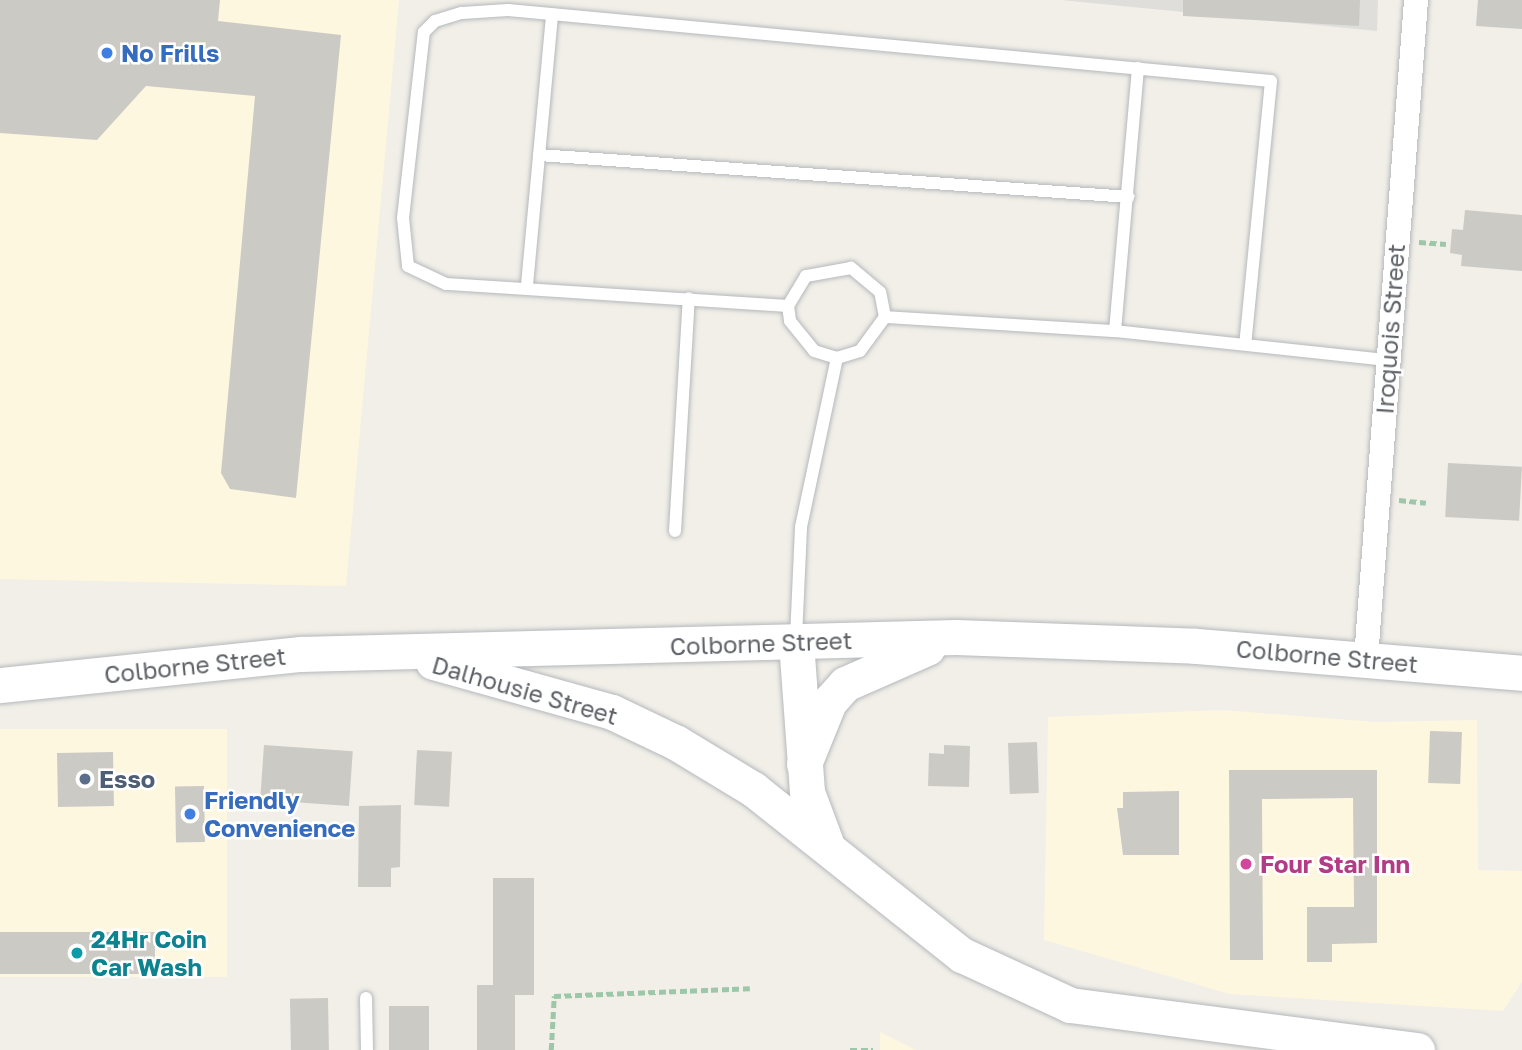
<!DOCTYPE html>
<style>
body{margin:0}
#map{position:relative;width:1522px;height:1050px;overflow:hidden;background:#f1efe8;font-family:"Golos Text",sans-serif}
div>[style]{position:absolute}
.commercial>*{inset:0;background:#fef7e0;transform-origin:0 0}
.industrial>*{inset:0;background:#e0deda}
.building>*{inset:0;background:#cccac5;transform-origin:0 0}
.path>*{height:4.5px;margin-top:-2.25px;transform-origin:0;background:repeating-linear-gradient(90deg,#9cc7a9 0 7px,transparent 0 10.5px)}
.roads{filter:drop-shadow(0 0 2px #b5b8bc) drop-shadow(0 0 2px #b5b8bc)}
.lane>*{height:12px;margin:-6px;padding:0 6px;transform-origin:6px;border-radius:6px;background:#fff}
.street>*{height:24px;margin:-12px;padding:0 12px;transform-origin:12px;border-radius:12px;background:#fff}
.secondary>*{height:35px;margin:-17.5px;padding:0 17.5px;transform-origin:17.5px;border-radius:17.5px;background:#fff}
.dots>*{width:19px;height:19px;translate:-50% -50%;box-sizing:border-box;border:4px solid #fff;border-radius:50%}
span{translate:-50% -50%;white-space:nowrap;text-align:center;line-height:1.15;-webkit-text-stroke:5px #fff;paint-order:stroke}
.shop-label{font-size:24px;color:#366cbe;font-weight:700}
.left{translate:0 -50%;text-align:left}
.street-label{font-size:24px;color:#5f6368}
.service-label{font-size:24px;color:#4e5e75;font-weight:700}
.hotel-label{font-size:24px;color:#b23c85;font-weight:700}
.culture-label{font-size:24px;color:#0d838f;font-weight:700}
</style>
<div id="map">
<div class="commercial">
<i style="clip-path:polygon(0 0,399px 0,346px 586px,0 579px)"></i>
<i style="clip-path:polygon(1222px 710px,1376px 722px,1477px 720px,1478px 870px,1522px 871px,1522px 982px,1503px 1011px,1230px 994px,1044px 940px,1048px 717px)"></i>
<i style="left:227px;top:729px;width:248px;height:228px;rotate:90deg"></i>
<i style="clip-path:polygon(880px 1032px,916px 1050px,880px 1050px)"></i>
</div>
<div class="industrial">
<i style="clip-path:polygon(1061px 0,1378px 0,1377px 31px)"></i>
</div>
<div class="building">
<i style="clip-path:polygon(0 0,220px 0,218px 21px,341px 35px,296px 498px,230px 489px,221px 473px,255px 96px,146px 86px,97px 140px,0 133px)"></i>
<i style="clip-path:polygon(1183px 0,1360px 0,1359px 26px,1183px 16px)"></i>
<i style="clip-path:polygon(1478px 0,1522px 0,1522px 29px,1476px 26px)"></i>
<i style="clip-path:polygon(1465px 210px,1522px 215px,1522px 271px,1461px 266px,1462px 255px,1450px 253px,1452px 229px,1463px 230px)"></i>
<i style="left:1448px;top:463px;width:74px;height:54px;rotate:3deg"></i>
<i style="left:1430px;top:731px;width:32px;height:52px;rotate:2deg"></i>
<i style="left:1037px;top:742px;width:51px;height:29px;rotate:88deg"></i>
<i style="left:264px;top:745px;width:89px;height:55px;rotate:4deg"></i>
<i style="clip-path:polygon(944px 745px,970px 746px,969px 787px,928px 786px,929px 753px,944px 754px)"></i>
<i style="left:417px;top:750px;width:35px;height:55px;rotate:3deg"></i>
<i style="left:113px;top:752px;width:54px;height:56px;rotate:89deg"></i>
<i style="clip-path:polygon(1229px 770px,1377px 770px,1377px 943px,1332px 944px,1332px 962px,1307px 962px,1307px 907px,1354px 907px,1353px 798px,1262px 799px,1263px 960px,1230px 960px)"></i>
<i style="left:204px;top:786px;width:56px;height:29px;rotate:89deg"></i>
<i style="clip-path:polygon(1179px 791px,1179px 855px,1123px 855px,1117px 808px,1123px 808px,1123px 792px)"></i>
<i style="clip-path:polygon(401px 805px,400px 867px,391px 868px,391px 887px,358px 887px,359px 806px)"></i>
<i style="clip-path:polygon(493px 878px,534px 878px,534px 995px,515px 995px,515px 1050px,477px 1050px,477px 985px,493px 985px)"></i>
<i style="left:155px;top:932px;width:42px;height:155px;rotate:90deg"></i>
<i style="left:328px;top:998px;width:52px;height:38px;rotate:89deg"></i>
<i style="left:429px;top:1006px;width:44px;height:40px;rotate:90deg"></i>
</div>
<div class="path">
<i style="left:1419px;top:242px;width:27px;rotate:4deg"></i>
<i style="left:1399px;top:500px;width:27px;rotate:6deg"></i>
<i style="left:551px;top:1050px;width:54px;rotate:-86.8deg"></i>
<i style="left:554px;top:996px;width:196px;rotate:-2.3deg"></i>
<i style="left:850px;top:1050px;width:23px"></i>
</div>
<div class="roads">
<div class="lane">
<i style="left:539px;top:155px;width:591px;rotate:4.07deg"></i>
<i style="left:527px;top:285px;width:272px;rotate:-84.7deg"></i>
<i style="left:788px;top:306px;width:343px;rotate:-176.3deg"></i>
<i style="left:446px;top:284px;width:42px;rotate:-154.7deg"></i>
<i style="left:408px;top:266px;width:48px;rotate:-95.9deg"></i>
<i style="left:403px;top:218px;width:187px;rotate:-83.6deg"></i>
<i style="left:424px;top:32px;width:16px;rotate:-45deg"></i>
<i style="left:435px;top:21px;width:28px;rotate:-17deg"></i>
<i style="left:462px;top:13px;width:46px;rotate:-3.7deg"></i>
<i style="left:508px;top:10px;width:766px;rotate:5.32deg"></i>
<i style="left:1271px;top:81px;width:264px;rotate:95.6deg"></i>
<i style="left:885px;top:317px;width:230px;rotate:3.5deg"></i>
<i style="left:1115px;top:331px;width:275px;rotate:6.1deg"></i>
<i style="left:1115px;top:331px;width:264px;rotate:-85deg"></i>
<i style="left:675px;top:531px;width:233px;rotate:-86.6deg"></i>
<i style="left:796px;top:638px;width:111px;rotate:-87.4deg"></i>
<i style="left:801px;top:527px;width:173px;rotate:-78deg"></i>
<i style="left:837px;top:358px;width:24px;rotate:-17deg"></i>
<i style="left:860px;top:351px;width:42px;rotate:-53.7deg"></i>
<i style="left:885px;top:317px;width:25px;rotate:-101deg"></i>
<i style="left:880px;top:292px;width:38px;rotate:-140deg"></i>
<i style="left:851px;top:268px;width:46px;rotate:169.9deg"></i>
<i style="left:806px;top:276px;width:35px;rotate:121deg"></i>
<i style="left:788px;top:306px;width:15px;rotate:82deg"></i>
<i style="left:790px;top:321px;width:38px;rotate:51deg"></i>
<i style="left:814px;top:351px;width:24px;rotate:17deg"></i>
<i style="left:366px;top:998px;width:52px;rotate:88.9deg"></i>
</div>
<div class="street">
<i style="left:1366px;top:658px;width:660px;rotate:-85.65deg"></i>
</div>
<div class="secondary">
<i style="left:796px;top:642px;width:150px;rotate:85.8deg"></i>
<i style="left:807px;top:792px;width:54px;rotate:69.6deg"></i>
<i style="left:433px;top:662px;width:186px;rotate:15.6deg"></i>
<i style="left:612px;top:712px;width:72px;rotate:25.5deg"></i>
<i style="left:677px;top:743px;width:89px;rotate:31.2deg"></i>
<i style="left:753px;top:789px;width:267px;rotate:38.5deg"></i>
<i style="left:962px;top:955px;width:119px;rotate:24.8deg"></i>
<i style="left:1070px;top:1005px;width:350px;rotate:7.4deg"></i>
<i style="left:0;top:685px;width:302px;rotate:-5.9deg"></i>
<i style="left:300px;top:654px;width:656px;rotate:-1.48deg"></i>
<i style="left:956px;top:637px;width:240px;rotate:2.1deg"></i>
<i style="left:1196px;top:646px;width:327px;rotate:4.7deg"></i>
<i style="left:804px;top:764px;width:67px;rotate:-68deg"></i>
<i style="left:829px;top:702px;width:24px;rotate:-48deg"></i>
<i style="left:845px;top:684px;width:90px;rotate:-23.7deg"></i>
</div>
</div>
<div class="dots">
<i style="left:107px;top:53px;background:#3f7fe0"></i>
<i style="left:85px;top:779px;background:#5c6f8a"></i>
<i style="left:190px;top:814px;background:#3f7fe0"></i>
<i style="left:1246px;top:864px;background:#d1479c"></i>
<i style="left:77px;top:953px;background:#0f9aa8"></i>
</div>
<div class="shop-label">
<span class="left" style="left:121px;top:53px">No Frills</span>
<span class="left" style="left:204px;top:814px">Friendly<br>Convenience</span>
</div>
<div class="street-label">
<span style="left:1390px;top:329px;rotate:-86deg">Iroquois Street</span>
<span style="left:761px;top:643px;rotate:-2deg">Colborne Street</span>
<span style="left:1327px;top:656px;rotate:5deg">Colborne Street</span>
<span style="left:195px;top:665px;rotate:-6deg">Colborne Street</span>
<span style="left:525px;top:690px;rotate:16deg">Dalhousie Street</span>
</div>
<div class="service-label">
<span class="left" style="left:99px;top:779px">Esso</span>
</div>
<div class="hotel-label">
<span class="left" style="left:1260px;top:864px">Four Star Inn</span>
</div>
<div class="culture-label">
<span class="left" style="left:91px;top:953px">24Hr Coin<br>Car Wash</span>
</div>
</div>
